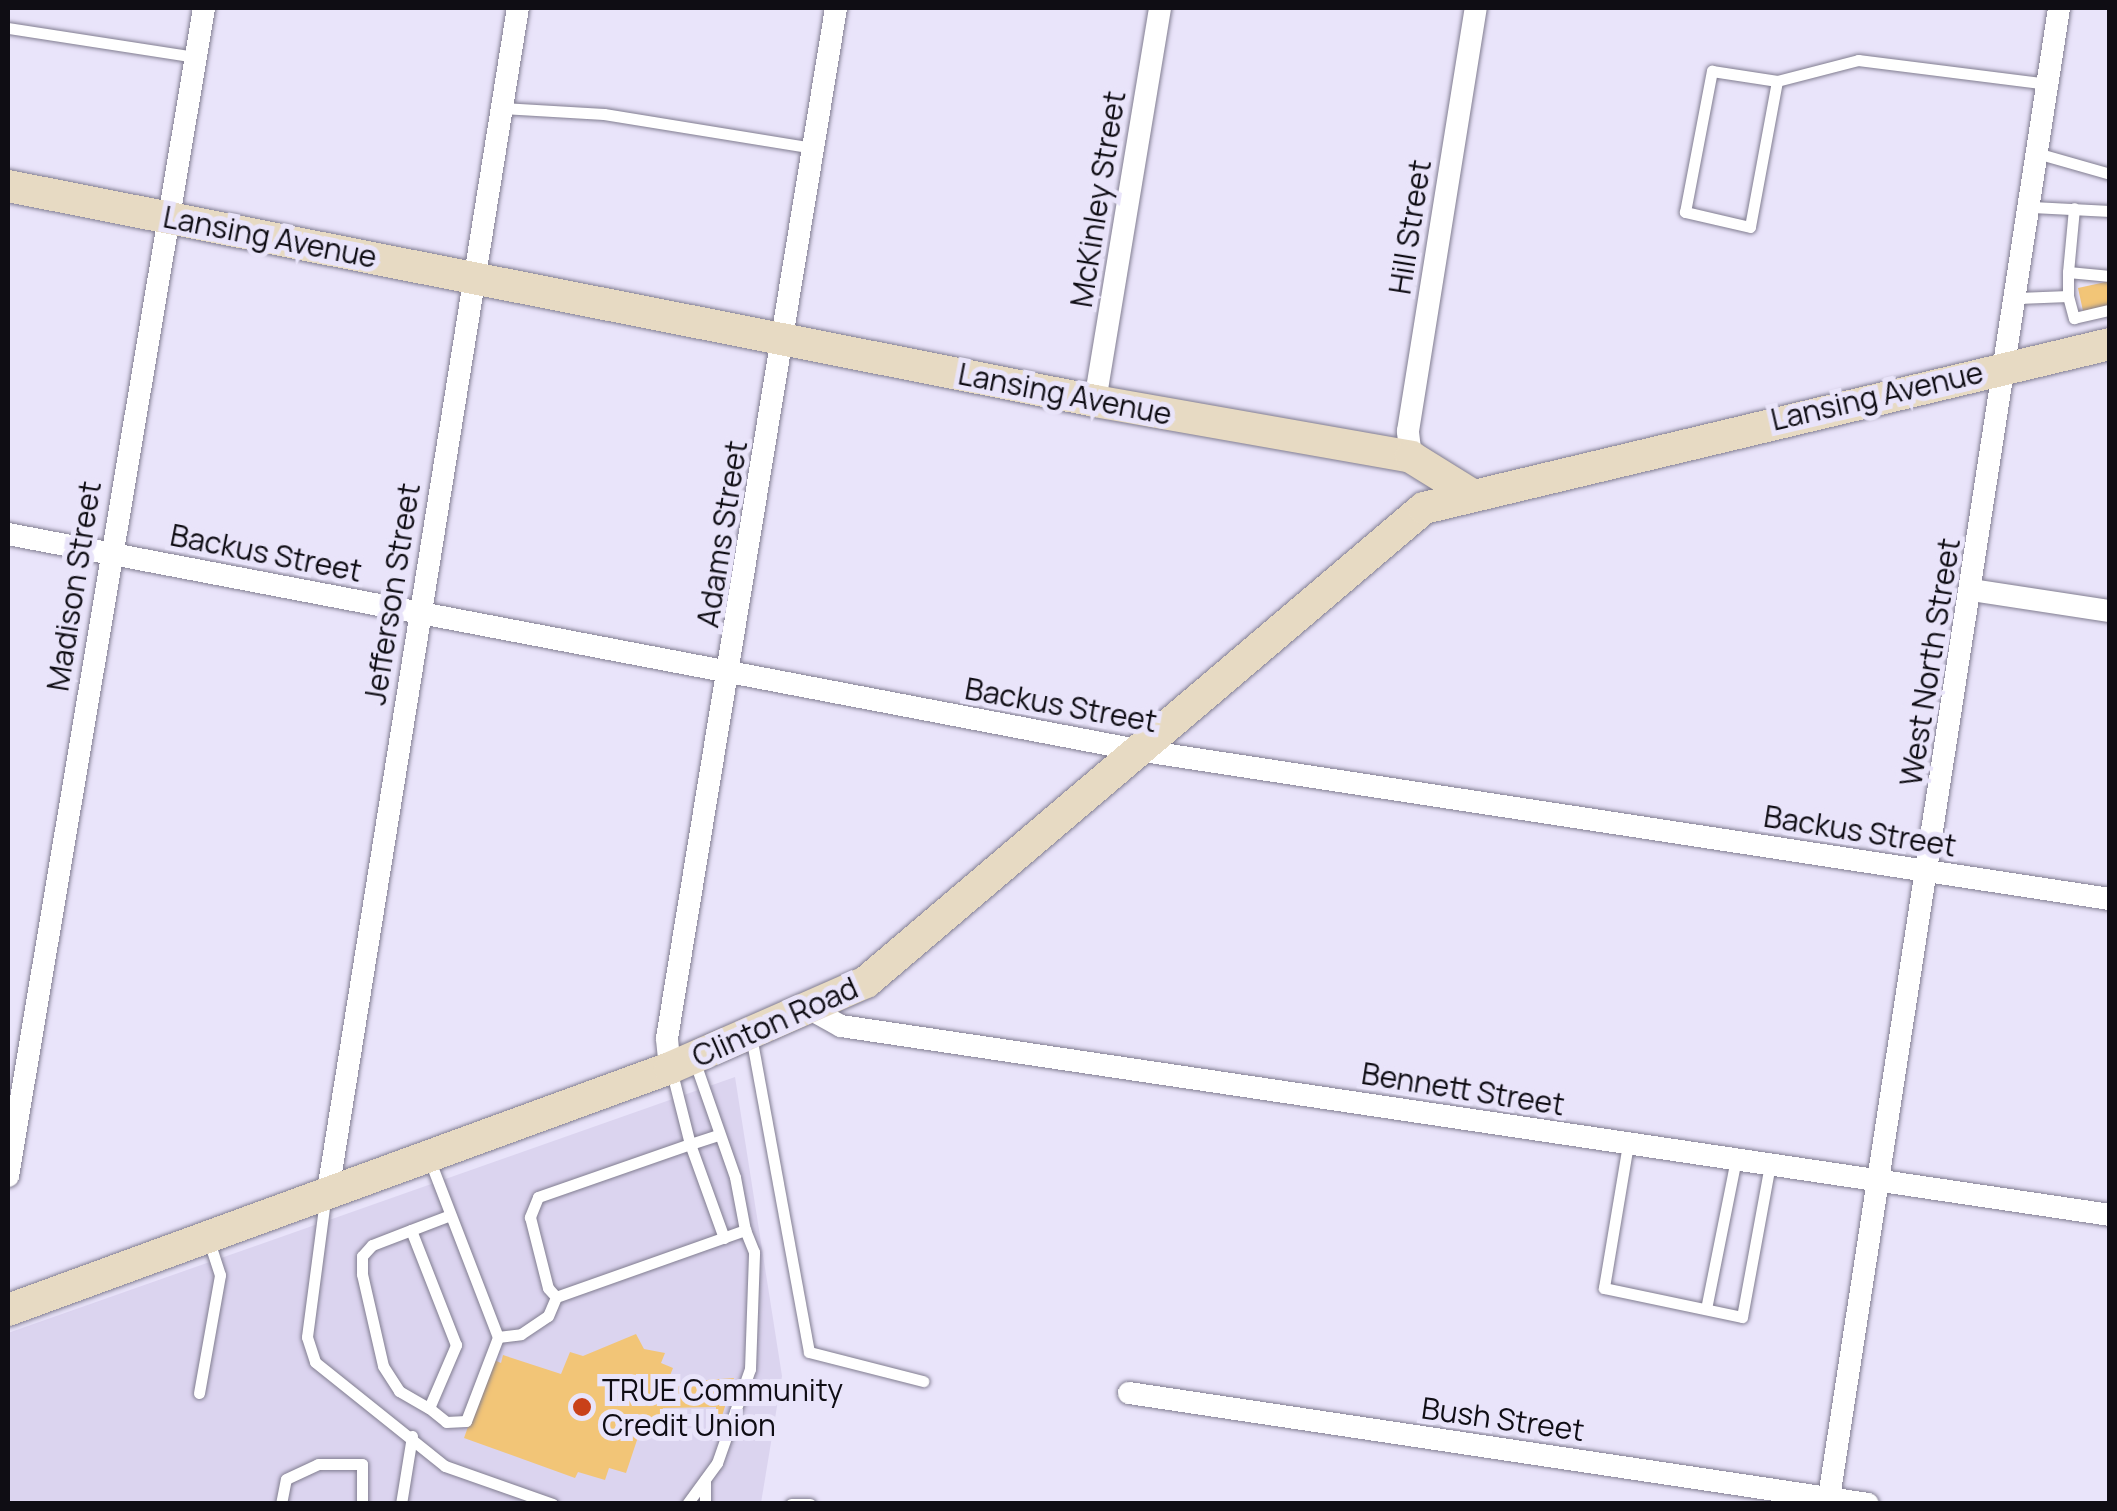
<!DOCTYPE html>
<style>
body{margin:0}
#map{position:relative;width:2117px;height:1511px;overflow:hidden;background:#e9e4fa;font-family:Manrope,sans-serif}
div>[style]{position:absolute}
.built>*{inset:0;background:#dbd4ef}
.building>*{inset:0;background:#f2c577}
.roads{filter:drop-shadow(0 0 2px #817d90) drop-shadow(0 0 2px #817d90)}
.lane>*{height:11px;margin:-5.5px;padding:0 5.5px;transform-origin:5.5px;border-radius:5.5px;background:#fff}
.street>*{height:22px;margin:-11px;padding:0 11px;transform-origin:11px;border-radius:11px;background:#fff}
.secondary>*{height:32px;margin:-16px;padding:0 16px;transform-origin:16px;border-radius:16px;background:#e7dac3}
.dots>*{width:28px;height:28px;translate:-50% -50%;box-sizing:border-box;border:5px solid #e9e4fa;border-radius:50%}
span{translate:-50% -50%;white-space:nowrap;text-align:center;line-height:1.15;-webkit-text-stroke:10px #e9e4fa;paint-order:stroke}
.street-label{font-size:30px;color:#0f0d14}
.poi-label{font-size:30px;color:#0f0d14}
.left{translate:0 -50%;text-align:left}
.frame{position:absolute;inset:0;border:10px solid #0f0d14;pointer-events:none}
</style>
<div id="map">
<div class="built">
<i style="clip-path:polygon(735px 1077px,782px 1376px,761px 1503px,8px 1503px,8px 1333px)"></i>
</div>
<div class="building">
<i style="clip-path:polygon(2110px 281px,2110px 305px,2083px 311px,2078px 288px)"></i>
<i style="clip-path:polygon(636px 1334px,644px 1349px,665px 1353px,661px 1363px,673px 1368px,667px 1383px,734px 1378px,716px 1435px,708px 1430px,710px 1421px,716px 1424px,716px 1407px,663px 1408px,658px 1423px,644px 1419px,626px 1473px,609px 1468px,605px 1480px,578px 1472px,575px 1478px,464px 1438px,492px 1359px,501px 1363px,503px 1355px,561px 1374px,570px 1352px,583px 1356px)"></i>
</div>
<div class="roads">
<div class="lane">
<i style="left:8px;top:28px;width:190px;rotate:8.8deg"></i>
<i style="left:1777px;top:81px;width:148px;rotate:100.5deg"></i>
<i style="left:1750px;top:227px;width:67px;rotate:-167deg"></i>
<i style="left:1685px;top:212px;width:144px;rotate:-79.2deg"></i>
<i style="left:1712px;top:71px;width:66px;rotate:8.7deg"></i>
<i style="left:1777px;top:81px;width:84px;rotate:-14.5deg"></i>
<i style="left:1858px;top:60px;width:192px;rotate:7.2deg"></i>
<i style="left:502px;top:108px;width:102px;rotate:3.4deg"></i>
<i style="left:604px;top:114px;width:213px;rotate:9.2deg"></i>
<i style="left:2040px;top:154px;width:73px;rotate:15.9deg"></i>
<i style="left:2032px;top:207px;width:78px;rotate:2.9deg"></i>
<i style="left:2068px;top:272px;width:64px;rotate:-84.6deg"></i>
<i style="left:2110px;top:276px;width:42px;rotate:-174.6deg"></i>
<i style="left:2068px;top:272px;width:24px;rotate:90deg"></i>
<i style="left:2068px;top:296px;width:23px;rotate:75deg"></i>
<i style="left:2074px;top:318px;width:37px;rotate:-13deg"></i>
<i style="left:2018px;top:298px;width:50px;rotate:-2.3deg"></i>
<i style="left:751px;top:1036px;width:321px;rotate:79.6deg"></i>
<i style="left:809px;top:1352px;width:118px;rotate:14.3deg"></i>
<i style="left:672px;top:1073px;width:73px;rotate:75.8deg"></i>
<i style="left:690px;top:1144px;width:161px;rotate:160.8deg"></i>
<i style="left:538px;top:1197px;width:22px;rotate:112deg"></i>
<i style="left:530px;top:1217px;width:73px;rotate:75.8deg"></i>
<i style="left:548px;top:1288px;width:12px;rotate:48deg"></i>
<i style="left:556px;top:1297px;width:201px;rotate:-19.5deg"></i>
<i style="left:745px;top:1230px;width:54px;rotate:-100.7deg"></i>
<i style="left:735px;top:1177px;width:121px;rotate:-109.3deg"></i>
<i style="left:718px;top:1135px;width:29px;rotate:162deg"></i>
<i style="left:690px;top:1144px;width:100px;rotate:70.1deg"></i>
<i style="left:1628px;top:1144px;width:146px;rotate:99.5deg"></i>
<i style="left:1604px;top:1288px;width:141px;rotate:11.9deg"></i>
<i style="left:1742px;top:1317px;width:156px;rotate:-79.6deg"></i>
<i style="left:430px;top:1161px;width:189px;rotate:68.9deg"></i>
<i style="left:498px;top:1337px;width:23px;rotate:-7deg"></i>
<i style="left:521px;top:1334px;width:32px;rotate:-34deg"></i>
<i style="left:548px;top:1316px;width:21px;rotate:-67deg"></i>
<i style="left:325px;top:1200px;width:138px;rotate:97.5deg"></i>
<i style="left:307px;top:1337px;width:26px;rotate:72deg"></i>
<i style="left:315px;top:1362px;width:166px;rotate:38.7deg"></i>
<i style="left:445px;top:1466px;width:114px;rotate:19.4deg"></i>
<i style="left:411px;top:1230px;width:42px;rotate:159deg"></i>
<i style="left:372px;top:1245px;width:15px;rotate:132deg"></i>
<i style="left:362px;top:1256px;width:18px;rotate:90deg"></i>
<i style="left:362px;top:1274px;width:94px;rotate:77.1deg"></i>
<i style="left:383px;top:1366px;width:30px;rotate:57deg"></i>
<i style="left:399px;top:1391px;width:34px;rotate:30deg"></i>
<i style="left:429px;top:1408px;width:69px;rotate:-66.8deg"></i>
<i style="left:456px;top:1345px;width:123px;rotate:-111.4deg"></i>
<i style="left:411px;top:1230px;width:39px;rotate:-21deg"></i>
<i style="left:1706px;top:1309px;width:153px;rotate:-78.7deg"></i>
<i style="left:199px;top:1393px;width:120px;rotate:-79.9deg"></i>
<i style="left:220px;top:1275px;width:36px;rotate:-108deg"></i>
<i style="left:429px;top:1408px;width:22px;rotate:39deg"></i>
<i style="left:446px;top:1422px;width:20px;rotate:-3deg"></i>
<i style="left:466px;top:1421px;width:90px;rotate:-69.1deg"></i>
<i style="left:705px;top:1480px;width:24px;rotate:90deg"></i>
<i style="left:281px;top:1504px;width:25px;rotate:-79deg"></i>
<i style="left:286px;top:1479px;width:35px;rotate:-25deg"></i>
<i style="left:318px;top:1464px;width:44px"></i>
<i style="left:362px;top:1464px;width:40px;rotate:90deg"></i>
<i style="left:401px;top:1504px;width:69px;rotate:-80.8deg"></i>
<i style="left:687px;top:1504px;width:51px;rotate:-53.8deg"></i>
<i style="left:717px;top:1463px;width:100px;rotate:-70.7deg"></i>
<i style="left:750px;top:1369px;width:117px;rotate:-88deg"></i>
<i style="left:754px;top:1252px;width:24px;rotate:-112deg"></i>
<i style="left:791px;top:1504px;width:19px"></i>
</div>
<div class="street">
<i style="left:1095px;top:401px;width:398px;rotate:-80.6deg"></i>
<i style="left:1411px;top:457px;width:26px;rotate:-97deg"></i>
<i style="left:1408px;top:431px;width:428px;rotate:-80.9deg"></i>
<i style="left:8px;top:534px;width:1149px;rotate:10.83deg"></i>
<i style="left:1137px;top:750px;width:984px;rotate:8.71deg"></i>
<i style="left:1972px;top:590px;width:140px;rotate:8.7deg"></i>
<i style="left:812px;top:1010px;width:33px;rotate:29deg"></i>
<i style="left:841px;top:1026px;width:1283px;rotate:8.47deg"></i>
<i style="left:670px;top:1068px;width:30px;rotate:-96deg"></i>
<i style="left:667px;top:1038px;width:1044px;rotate:-80.68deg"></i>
<i style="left:8px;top:1176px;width:1184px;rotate:-80.47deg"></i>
<i style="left:328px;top:1191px;width:1198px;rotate:-80.88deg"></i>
<i style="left:1129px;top:1393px;width:747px;rotate:8.54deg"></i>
<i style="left:1828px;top:1504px;width:1514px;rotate:-81.22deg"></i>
</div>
<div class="secondary">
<i style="left:8px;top:186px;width:1108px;rotate:11.19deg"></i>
<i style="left:1095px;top:401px;width:321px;rotate:10deg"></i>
<i style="left:1411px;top:457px;width:68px;rotate:31.8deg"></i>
<i style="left:8px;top:1310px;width:705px;rotate:-20.08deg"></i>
<i style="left:670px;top:1068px;width:214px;rotate:-23.7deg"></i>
<i style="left:866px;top:982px;width:732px;rotate:-40.35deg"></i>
<i style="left:1424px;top:508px;width:705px;rotate:-13.45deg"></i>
</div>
</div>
<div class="dots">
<i style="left:582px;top:1407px;background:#c94019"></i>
</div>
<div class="street-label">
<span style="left:1098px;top:199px;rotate:-81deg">McKinley Street</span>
<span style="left:1410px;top:227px;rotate:-81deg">Hill Street</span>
<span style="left:270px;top:237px;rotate:11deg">Lansing Avenue</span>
<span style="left:1065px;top:394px;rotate:11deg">Lansing Avenue</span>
<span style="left:1877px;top:396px;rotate:-13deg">Lansing Avenue</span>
<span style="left:722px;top:534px;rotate:-81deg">Adams Street</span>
<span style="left:266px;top:553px;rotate:11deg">Backus Street</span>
<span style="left:74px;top:586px;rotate:-81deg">Madison Street</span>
<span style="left:392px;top:594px;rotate:-81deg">Jefferson Street</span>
<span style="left:1930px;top:662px;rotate:-81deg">West North Street</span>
<span style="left:1061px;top:705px;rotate:10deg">Backus Street</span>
<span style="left:1860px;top:831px;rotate:9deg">Backus Street</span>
<span style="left:775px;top:1022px;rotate:-24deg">Clinton Road</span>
<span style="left:1463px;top:1089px;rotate:9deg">Bennett Street</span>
<span style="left:1503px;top:1419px;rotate:8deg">Bush Street</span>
</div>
<div class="poi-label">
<span class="left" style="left:602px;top:1407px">TRUE Community<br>Credit Union</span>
</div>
<div class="frame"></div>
</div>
